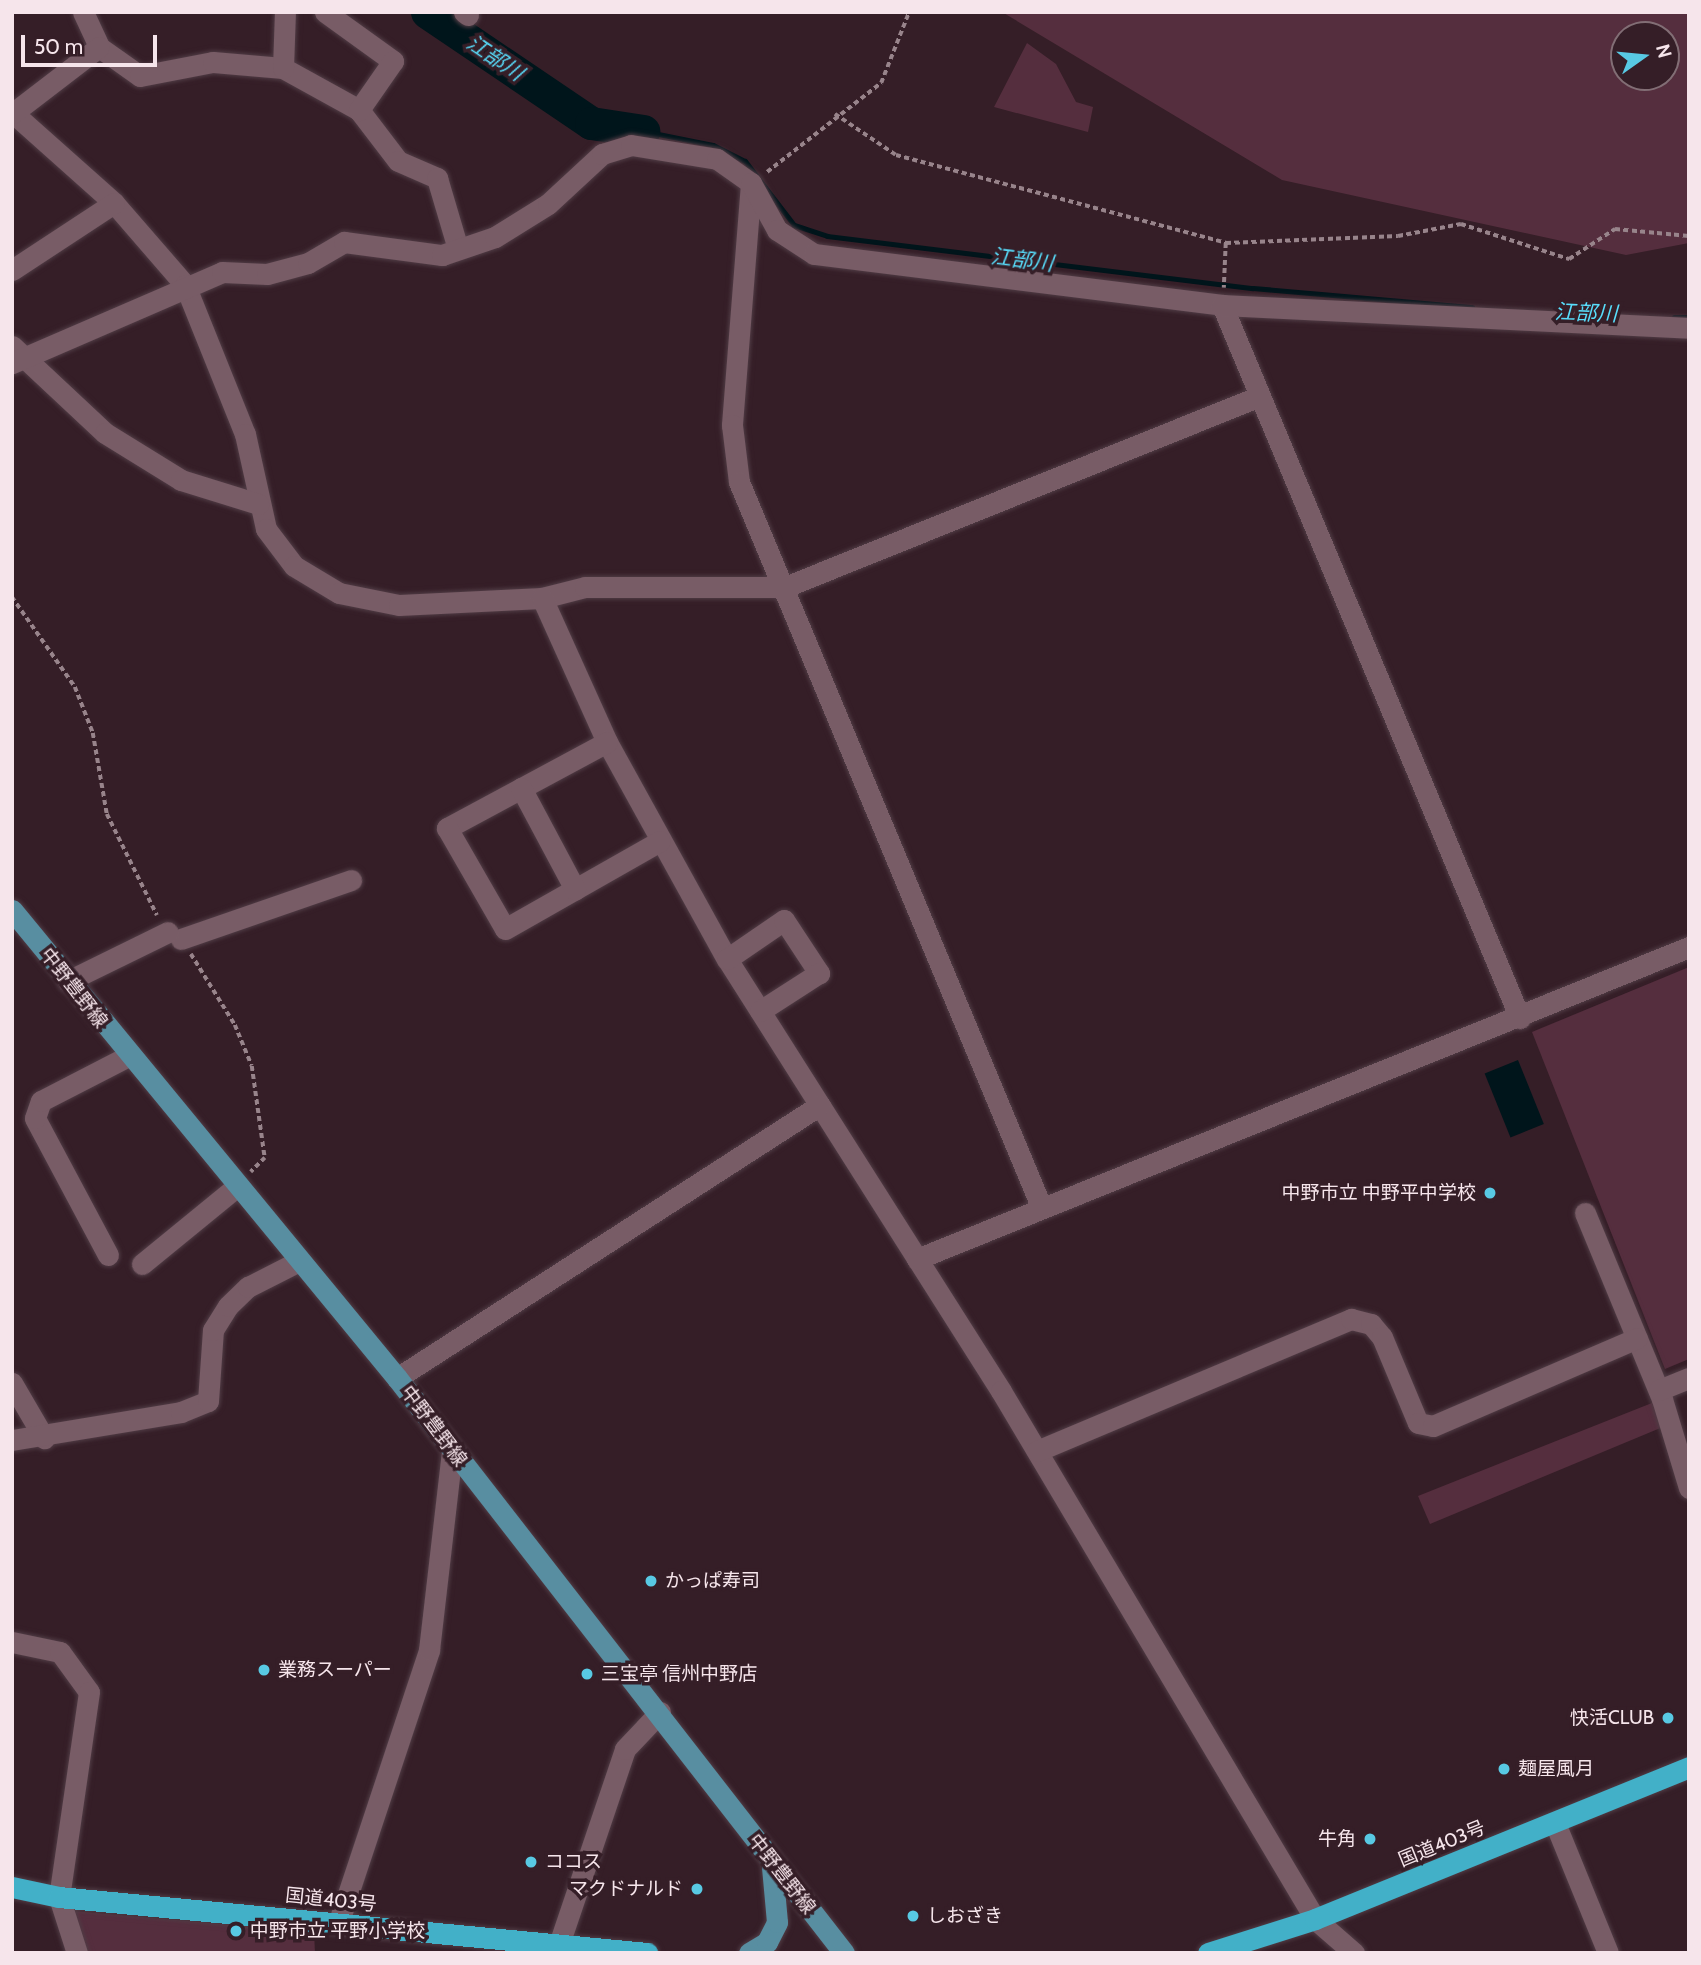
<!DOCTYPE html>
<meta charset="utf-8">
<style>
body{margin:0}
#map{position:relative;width:1701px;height:1965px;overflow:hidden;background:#351e27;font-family:Cabin,"Noto Sans JP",sans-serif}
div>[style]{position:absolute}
.green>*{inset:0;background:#552e3e}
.water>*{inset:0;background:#00151b;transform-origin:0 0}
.stream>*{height:5px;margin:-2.5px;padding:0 2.5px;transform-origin:2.5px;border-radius:2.5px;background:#00151b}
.river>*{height:33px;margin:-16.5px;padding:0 16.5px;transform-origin:16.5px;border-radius:16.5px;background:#00151b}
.path>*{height:3.5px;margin-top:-1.75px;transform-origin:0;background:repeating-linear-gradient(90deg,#98848b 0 5px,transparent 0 8.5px)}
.roads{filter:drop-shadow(0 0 2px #503c45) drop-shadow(0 0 2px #503c45)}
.minor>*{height:21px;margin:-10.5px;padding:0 10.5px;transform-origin:10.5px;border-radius:10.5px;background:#785c66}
.major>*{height:21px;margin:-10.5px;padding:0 10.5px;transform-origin:10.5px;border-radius:10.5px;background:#588ea1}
.highway>*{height:21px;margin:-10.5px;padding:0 10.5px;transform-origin:10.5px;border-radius:10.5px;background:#42b0c8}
.dots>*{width:19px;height:19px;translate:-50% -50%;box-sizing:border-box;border:4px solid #351e27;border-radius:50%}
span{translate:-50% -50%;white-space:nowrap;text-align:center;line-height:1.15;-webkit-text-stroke:7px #351e27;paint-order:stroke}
.street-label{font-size:19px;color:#f6e5eb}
.poi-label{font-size:19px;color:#f6e5eb}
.right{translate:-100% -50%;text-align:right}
.left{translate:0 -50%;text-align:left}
.water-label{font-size:21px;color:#58ddfb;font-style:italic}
.frame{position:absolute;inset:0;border:14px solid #f6e5eb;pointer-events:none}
.north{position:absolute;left:1610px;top:21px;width:70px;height:70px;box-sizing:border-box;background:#351e27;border:2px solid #826e75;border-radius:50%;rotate:75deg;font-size:19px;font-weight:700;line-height:28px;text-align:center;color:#f6e5eb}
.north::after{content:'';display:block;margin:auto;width:24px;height:32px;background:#58c9e3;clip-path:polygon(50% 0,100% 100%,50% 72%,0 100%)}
.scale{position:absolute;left:21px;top:35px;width:136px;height:32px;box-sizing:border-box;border:4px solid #f6e5eb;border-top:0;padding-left:9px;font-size:21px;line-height:24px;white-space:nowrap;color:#f6e5eb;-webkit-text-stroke:5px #351e27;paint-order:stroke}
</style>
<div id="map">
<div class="green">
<i style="clip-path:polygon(evenodd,1002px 12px,1689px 12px,1689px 243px,1626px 255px,1282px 180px,1002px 12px,1624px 35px,1666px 35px,1666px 77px,1624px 77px,1624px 35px)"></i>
<i style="clip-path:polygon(1027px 43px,1056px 64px,1076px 102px,1093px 107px,1088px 132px,994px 107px)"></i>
<i style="clip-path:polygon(1689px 967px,1689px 1359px,1665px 1369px,1532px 1032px)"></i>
<i style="clip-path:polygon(1662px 1399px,1670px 1424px,1430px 1524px,1418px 1496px)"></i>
<i style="clip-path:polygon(74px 1911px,314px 1932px,315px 1953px,88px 1953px)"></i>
</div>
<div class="water">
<i style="left:1518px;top:1060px;width:69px;height:36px;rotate:68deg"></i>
</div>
<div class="stream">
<i style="left:643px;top:131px;width:71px;rotate:11.3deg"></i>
<i style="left:713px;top:145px;width:36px;rotate:27deg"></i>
<i style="left:745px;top:161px;width:81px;rotate:52.6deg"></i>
<i style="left:794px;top:225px;width:35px;rotate:18deg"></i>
<i style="left:827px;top:236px;width:429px;rotate:7deg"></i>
<i style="left:1253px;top:288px;width:220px;rotate:5deg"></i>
<i style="left:1674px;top:317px;width:15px"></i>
</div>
<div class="river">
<i style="left:427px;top:12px;width:198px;rotate:34.1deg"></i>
<i style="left:591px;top:123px;width:53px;rotate:8.7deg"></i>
</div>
<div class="path">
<i style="left:835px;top:114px;width:73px;rotate:33.9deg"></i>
<i style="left:896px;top:155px;width:342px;rotate:14.9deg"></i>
<i style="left:1226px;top:243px;width:45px;rotate:92.5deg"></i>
<i style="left:767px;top:172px;width:145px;rotate:-38deg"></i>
<i style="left:881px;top:83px;width:76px;rotate:-68.5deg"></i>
<i style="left:1226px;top:243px;width:172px;rotate:-2.3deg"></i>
<i style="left:1398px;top:236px;width:64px;rotate:-10.8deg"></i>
<i style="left:1461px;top:224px;width:114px;rotate:18deg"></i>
<i style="left:1569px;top:259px;width:55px;rotate:-33.1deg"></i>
<i style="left:1615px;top:229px;width:74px;rotate:5.4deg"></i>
<i style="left:12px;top:597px;width:110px;rotate:55deg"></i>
<i style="left:75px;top:687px;width:49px;rotate:68.6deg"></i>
<i style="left:93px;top:733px;width:82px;rotate:80.2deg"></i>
<i style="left:107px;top:814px;width:113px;rotate:63.7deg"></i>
<i style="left:191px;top:954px;width:84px;rotate:58.2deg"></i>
<i style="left:235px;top:1025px;width:44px;rotate:67.5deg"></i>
<i style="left:252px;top:1066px;width:93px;rotate:82deg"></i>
<i style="left:265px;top:1158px;width:20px;rotate:135deg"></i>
</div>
<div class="roads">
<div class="minor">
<i style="left:83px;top:12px;width:38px;rotate:65deg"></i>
<i style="left:99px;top:47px;width:50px;rotate:35.3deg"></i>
<i style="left:140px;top:76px;width:74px;rotate:-10.9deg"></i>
<i style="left:213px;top:62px;width:70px;rotate:4.9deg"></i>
<i style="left:283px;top:68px;width:87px;rotate:28.9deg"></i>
<i style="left:359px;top:110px;width:64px;rotate:52.6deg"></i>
<i style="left:398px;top:161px;width:43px;rotate:23.6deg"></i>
<i style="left:437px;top:178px;width:74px;rotate:73.5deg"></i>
<i style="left:325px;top:12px;width:84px;rotate:35.8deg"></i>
<i style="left:393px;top:61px;width:60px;rotate:124.8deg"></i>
<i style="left:464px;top:12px;width:5px;rotate:37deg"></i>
<i style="left:283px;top:68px;width:56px;rotate:-88deg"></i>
<i style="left:12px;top:112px;width:137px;rotate:41.7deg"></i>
<i style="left:114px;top:203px;width:108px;rotate:49.1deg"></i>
<i style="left:185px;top:285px;width:161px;rotate:68.1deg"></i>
<i style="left:245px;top:434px;width:97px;rotate:77.5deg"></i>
<i style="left:266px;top:529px;width:46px;rotate:52.9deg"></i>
<i style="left:294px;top:566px;width:52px;rotate:31deg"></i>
<i style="left:339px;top:593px;width:61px;rotate:11.3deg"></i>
<i style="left:399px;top:605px;width:143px;rotate:-2.8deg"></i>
<i style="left:542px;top:598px;width:44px;rotate:-14.3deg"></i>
<i style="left:585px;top:587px;width:200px"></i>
<i style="left:785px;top:587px;width:512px;rotate:-21.91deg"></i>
<i style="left:13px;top:113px;width:108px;rotate:-37.5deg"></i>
<i style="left:751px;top:183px;width:243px;rotate:94.5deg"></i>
<i style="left:732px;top:425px;width:57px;rotate:83deg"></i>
<i style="left:739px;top:482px;width:784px;rotate:67.36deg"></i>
<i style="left:12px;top:270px;width:122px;rotate:-33.3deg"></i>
<i style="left:1222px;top:305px;width:773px;rotate:67.32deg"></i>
<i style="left:12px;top:346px;width:127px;rotate:43.1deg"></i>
<i style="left:105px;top:433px;width:89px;rotate:31.7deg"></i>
<i style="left:181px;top:480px;width:81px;rotate:17.3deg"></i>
<i style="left:12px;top:363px;width:229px;rotate:-23.4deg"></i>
<i style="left:222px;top:272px;width:45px;rotate:2.5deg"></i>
<i style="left:267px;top:274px;width:42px;rotate:-15deg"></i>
<i style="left:308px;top:263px;width:42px;rotate:-30.3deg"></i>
<i style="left:344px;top:242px;width:99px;rotate:7.6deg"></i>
<i style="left:442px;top:255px;width:56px;rotate:-18.8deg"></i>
<i style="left:495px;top:237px;width:62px;rotate:-31.9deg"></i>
<i style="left:548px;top:204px;width:74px;rotate:-42.8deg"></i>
<i style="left:602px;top:154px;width:30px;rotate:-17deg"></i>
<i style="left:631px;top:145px;width:87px;rotate:9.2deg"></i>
<i style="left:717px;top:159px;width:42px;rotate:35.2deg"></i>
<i style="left:751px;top:183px;width:54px;rotate:61deg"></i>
<i style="left:777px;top:230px;width:44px;rotate:33deg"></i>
<i style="left:814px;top:254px;width:411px;rotate:7.1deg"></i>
<i style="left:1222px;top:305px;width:468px;rotate:2.8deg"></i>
<i style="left:542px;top:598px;width:158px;rotate:65.7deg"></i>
<i style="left:607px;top:742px;width:248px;rotate:61.1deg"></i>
<i style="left:727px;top:959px;width:512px;rotate:57.61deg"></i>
<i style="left:1001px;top:1391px;width:614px;rotate:59.26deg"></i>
<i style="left:1315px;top:1919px;width:52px;rotate:41.1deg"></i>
<i style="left:607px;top:742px;width:182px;rotate:151.7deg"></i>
<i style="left:447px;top:828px;width:116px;rotate:60.1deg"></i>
<i style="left:505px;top:929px;width:178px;rotate:-29.6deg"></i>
<i style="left:521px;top:788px;width:115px;rotate:61.9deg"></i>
<i style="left:181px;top:939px;width:180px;rotate:-19.1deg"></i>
<i style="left:727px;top:959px;width:69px;rotate:-34.4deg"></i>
<i style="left:784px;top:920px;width:64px;rotate:56.6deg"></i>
<i style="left:819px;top:973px;width:70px;rotate:147.2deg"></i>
<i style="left:68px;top:981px;width:111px;rotate:-26.1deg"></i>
<i style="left:1585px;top:1213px;width:201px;rotate:67.5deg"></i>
<i style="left:1662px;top:1399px;width:93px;rotate:73.1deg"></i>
<i style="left:108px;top:1255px;width:155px;rotate:-118.1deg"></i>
<i style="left:35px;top:1118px;width:18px;rotate:-71deg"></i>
<i style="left:41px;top:1101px;width:98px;rotate:-27.3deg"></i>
<i style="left:917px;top:1259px;width:833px;rotate:-22.01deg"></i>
<i style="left:142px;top:1264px;width:122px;rotate:-39.3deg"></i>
<i style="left:397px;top:1378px;width:503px;rotate:-32.84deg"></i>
<i style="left:12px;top:1383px;width:64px;rotate:59.8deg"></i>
<i style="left:1659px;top:1390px;width:32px;rotate:-22deg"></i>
<i style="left:12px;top:1440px;width:171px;rotate:-9.4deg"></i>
<i style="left:181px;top:1412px;width:29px;rotate:-22deg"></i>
<i style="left:208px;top:1401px;width:71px;rotate:-86deg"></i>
<i style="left:213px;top:1330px;width:28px;rotate:-58deg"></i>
<i style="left:228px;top:1306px;width:28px;rotate:-44deg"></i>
<i style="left:248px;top:1287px;width:57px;rotate:-27deg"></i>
<i style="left:1037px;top:1451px;width:341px;rotate:-22.8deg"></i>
<i style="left:1351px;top:1319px;width:21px;rotate:14deg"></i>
<i style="left:1371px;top:1324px;width:17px;rotate:50deg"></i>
<i style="left:1382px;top:1337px;width:93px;rotate:67.3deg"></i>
<i style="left:1418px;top:1423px;width:15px;rotate:11deg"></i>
<i style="left:1433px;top:1426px;width:222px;rotate:-23.3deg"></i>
<i style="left:12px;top:1642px;width:49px;rotate:11.8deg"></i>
<i style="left:60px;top:1652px;width:49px;rotate:54.1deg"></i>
<i style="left:89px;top:1692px;width:207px;rotate:98.3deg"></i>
<i style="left:59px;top:1897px;width:59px;rotate:72.2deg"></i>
<i style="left:1555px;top:1823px;width:140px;rotate:67.8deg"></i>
<i style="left:338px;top:1924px;width:289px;rotate:-71.6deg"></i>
<i style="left:429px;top:1650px;width:199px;rotate:-83.4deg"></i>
<i style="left:556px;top:1953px;width:215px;rotate:-71.3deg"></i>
<i style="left:625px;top:1749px;width:51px;rotate:-46.6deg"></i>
</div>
<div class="major">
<i style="left:12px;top:910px;width:606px;rotate:50.56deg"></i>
<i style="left:397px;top:1378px;width:728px;rotate:52.14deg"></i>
<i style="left:749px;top:1953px;width:21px;rotate:-31deg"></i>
<i style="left:767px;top:1942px;width:22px;rotate:-63deg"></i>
<i style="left:777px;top:1922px;width:55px;rotate:-95.2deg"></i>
</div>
<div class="highway">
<i style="left:12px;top:1887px;width:48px;rotate:12deg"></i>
<i style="left:59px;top:1897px;width:591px;rotate:5.44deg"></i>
<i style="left:1208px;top:1953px;width:112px;rotate:-17.6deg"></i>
<i style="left:1315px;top:1919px;width:404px;rotate:-22.1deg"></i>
</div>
</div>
<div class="dots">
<i style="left:1490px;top:1193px;background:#58c9e3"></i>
<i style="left:651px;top:1581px;background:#58c9e3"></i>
<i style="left:264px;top:1670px;background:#58c9e3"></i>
<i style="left:587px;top:1674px;background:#58c9e3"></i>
<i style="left:1668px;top:1718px;background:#58c9e3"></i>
<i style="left:1504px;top:1769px;background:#58c9e3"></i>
<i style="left:1370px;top:1839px;background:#58c9e3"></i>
<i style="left:531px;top:1862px;background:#58c9e3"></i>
<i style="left:697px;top:1889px;background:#58c9e3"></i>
<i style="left:913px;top:1916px;background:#58c9e3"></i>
<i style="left:236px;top:1931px;background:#58c9e3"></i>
</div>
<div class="street-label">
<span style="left:74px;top:988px;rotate:52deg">中野豊野線</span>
<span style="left:434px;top:1426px;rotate:53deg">中野豊野線</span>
<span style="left:1442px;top:1844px;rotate:-22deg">国道403号</span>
<span style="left:782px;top:1874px;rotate:52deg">中野豊野線</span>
<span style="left:331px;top:1900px;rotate:6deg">国道403号</span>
</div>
<div class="poi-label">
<span class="right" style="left:1476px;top:1193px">中野市立 中野平中学校</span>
<span class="left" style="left:665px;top:1581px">かっぱ寿司</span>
<span class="left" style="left:278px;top:1670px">業務スーパー</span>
<span class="left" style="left:601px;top:1674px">三宝亭 信州中野店</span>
<span class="right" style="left:1654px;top:1718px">快活CLUB</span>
<span class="left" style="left:1518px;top:1769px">麺屋風月</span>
<span class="right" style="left:1356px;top:1839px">牛角</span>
<span class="left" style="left:545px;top:1862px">ココス</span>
<span class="right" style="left:683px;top:1889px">マクドナルド</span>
<span class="left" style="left:927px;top:1916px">しおざき</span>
<span class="left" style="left:250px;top:1931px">中野市立 平野小学校</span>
</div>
<div class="water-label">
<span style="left:495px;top:58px;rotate:34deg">江部川</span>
<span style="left:1022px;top:260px;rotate:7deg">江部川</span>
<span style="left:1586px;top:313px;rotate:2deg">江部川</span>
</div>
<div class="frame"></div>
<div class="north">N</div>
<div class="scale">50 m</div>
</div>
